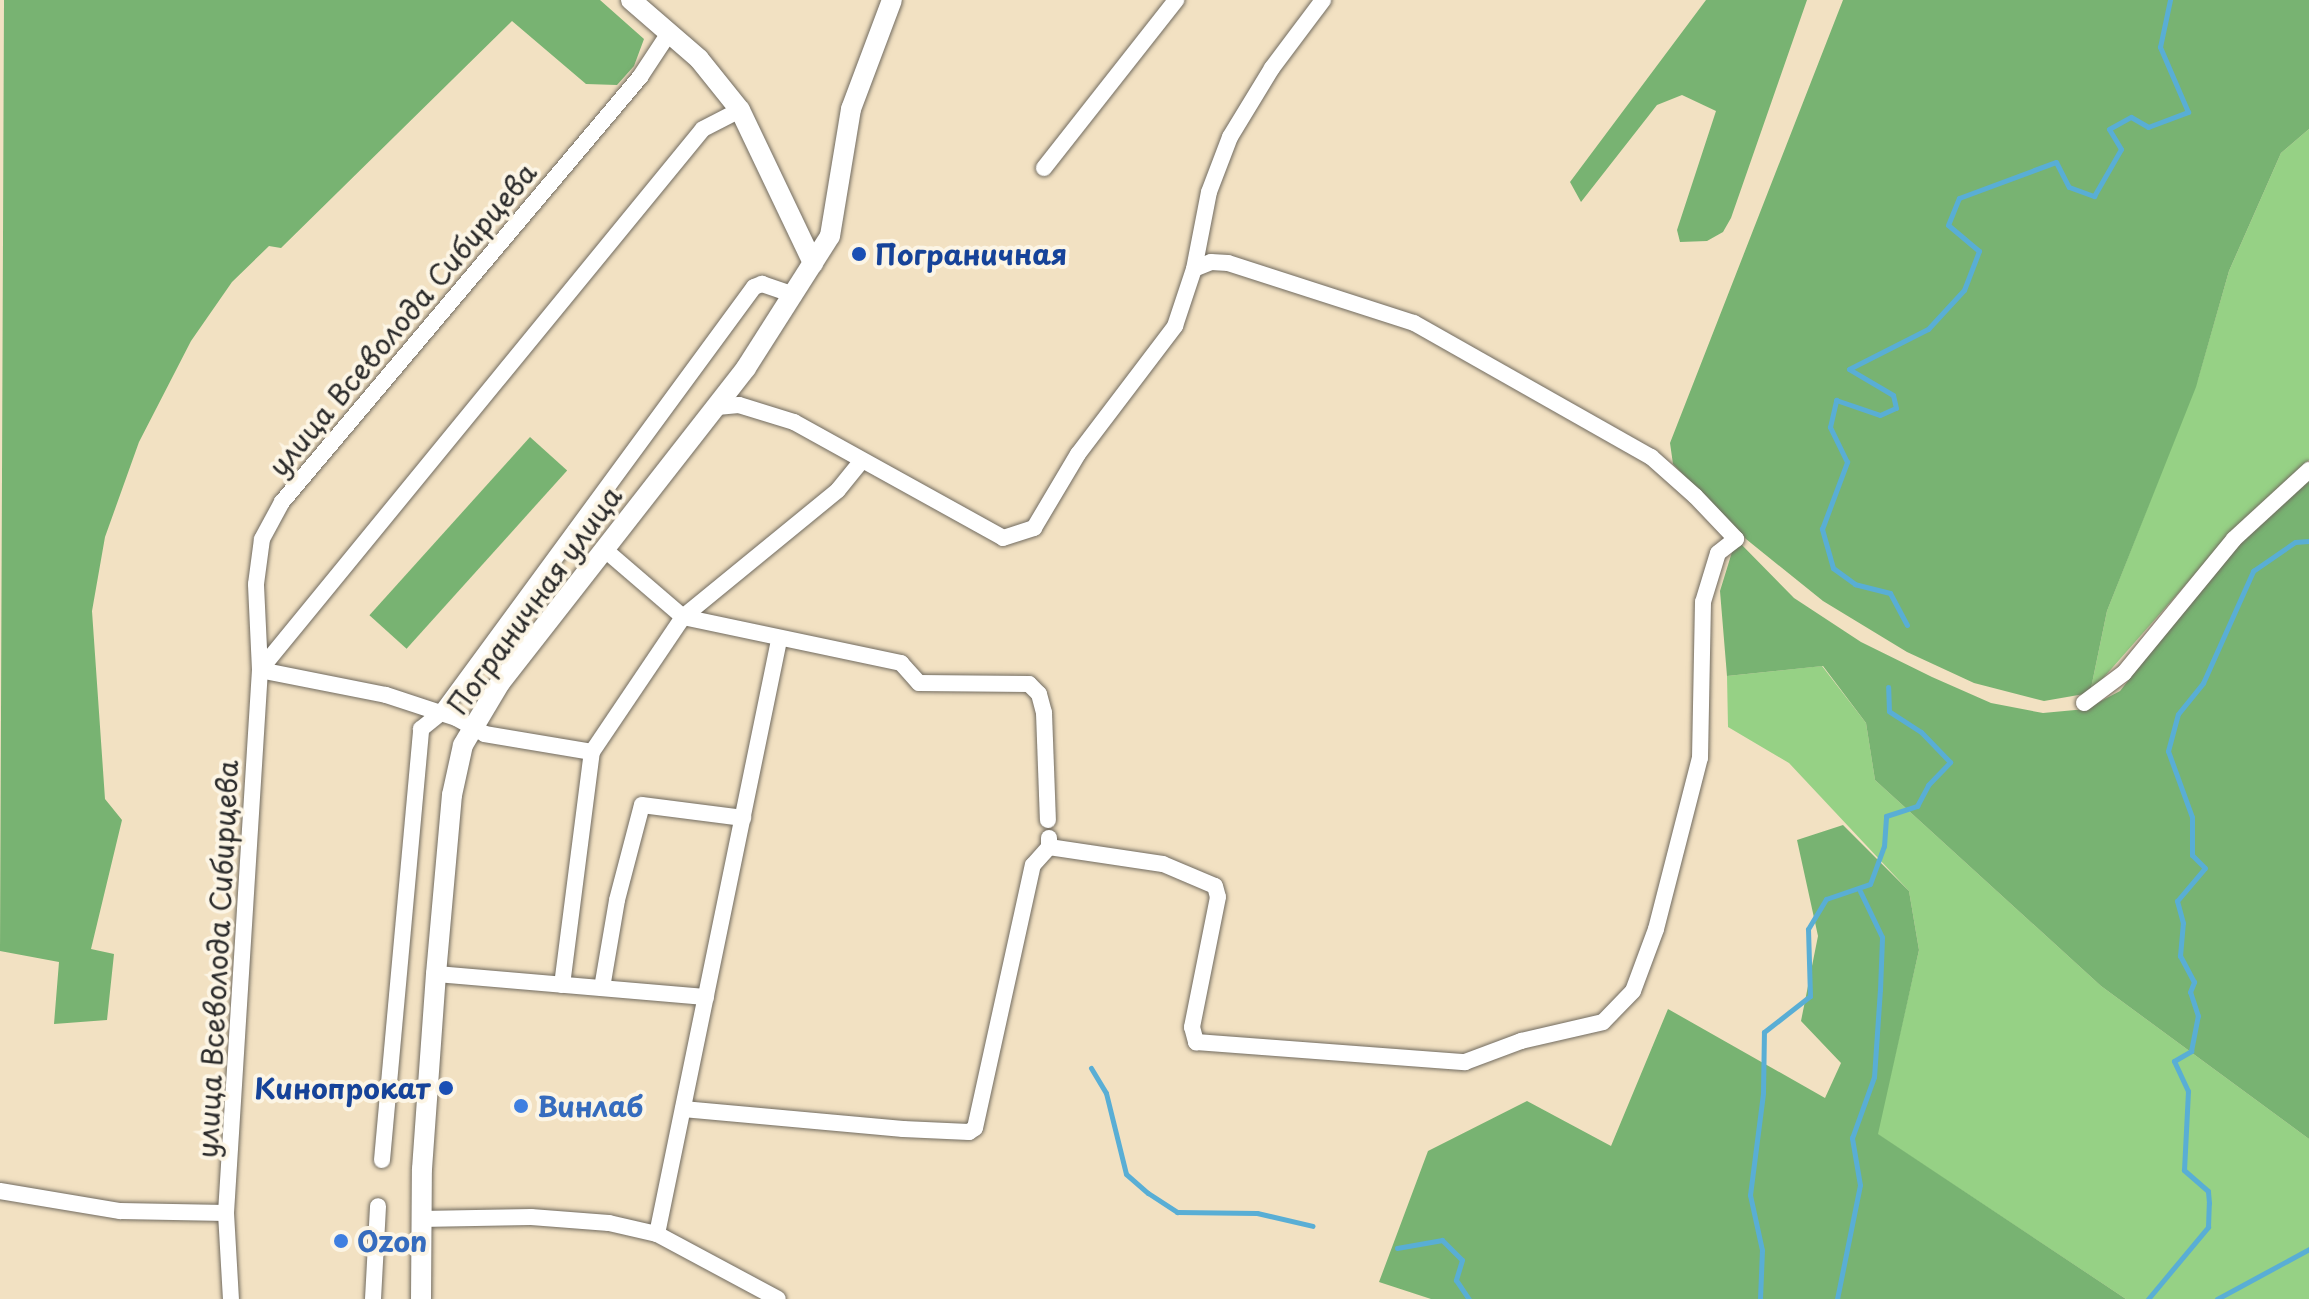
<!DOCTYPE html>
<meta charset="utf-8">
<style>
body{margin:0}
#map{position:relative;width:2309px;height:1299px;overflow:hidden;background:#f2e1c2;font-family:"Playpen Sans",sans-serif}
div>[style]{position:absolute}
.green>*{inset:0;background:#96d185}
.forest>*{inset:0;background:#78b372;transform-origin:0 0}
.stream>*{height:5px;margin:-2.5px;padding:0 2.5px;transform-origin:2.5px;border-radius:2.5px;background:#59aed5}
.roads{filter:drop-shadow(0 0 2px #716b60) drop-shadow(0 0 2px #716b60)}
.minor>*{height:16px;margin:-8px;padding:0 8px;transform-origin:8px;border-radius:8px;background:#fff}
.major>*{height:20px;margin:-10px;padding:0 10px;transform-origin:10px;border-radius:10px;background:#fff}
.dots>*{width:22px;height:22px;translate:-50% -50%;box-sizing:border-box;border:4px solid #fcf5e5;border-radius:50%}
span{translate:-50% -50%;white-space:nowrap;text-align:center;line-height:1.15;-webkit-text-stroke:8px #fcf5e5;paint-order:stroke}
.transit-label{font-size:28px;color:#164399;font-weight:700}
.left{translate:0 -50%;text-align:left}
.right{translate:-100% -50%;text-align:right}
.street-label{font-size:28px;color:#2b2b2b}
.shop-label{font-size:28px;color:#366cbe;font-weight:700}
</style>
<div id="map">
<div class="green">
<i style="clip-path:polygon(2309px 129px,2309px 460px,2241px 522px,2090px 693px,2107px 611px,2198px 379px,2229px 271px,2281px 153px)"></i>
<i style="clip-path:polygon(1822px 666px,1866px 723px,1875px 780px,2101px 986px,2309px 1139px,2309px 1299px,2126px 1299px,1877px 1134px,1919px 950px,1909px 891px,1789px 763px,1728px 727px,1727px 676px)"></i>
</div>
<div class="forest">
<i style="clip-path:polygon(4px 0,600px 0,644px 39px,634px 66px,617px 85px,586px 84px,512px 21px,281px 248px,269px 246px,232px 282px,191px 341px,139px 442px,105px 537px,92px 611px,105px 799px,122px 820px,91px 949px,114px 954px,107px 1020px,54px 1024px,59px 962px,0 951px)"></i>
<i style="clip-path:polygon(1706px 0,1807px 0,1731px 218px,1723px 232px,1707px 241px,1680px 242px,1677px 230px,1716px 111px,1682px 95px,1657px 105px,1581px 202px,1570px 182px)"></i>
<i style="clip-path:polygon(1843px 0,2309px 0,2309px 129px,2281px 153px,2229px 271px,2196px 387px,2107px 611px,2090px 693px,2044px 701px,1974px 683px,1907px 652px,1823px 601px,1746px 539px,1673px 464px,1670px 443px)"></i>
<i style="left:530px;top:437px;width:50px;height:240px;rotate:42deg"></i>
<i style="clip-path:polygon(2309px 477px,2309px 1139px,2101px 986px,1875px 780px,1866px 723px,1823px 666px,1727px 676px,1720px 591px,1736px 539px,1794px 598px,1861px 642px,1932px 677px,1991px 703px,2043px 713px,2086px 709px,2120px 691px,2231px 549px)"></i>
<i style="clip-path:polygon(1843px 825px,1909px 891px,1919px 950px,1878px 1134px,2126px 1299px,1431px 1299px,1379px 1282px,1428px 1151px,1527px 1101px,1611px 1146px,1668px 1009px,1825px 1098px,1841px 1063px,1801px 1021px,1818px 936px,1797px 840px)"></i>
</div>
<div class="stream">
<i style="left:1907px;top:625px;width:36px;rotate:-118deg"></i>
<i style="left:1890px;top:593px;width:36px;rotate:-166deg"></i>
<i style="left:1855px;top:584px;width:27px;rotate:-144deg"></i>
<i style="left:1833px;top:568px;width:41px;rotate:-105.8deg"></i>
<i style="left:1822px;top:529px;width:72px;rotate:-69.5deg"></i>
<i style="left:1847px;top:462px;width:39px;rotate:-116deg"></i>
<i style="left:1830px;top:427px;width:28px;rotate:-77deg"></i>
<i style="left:1836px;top:400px;width:46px;rotate:18.8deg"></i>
<i style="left:1880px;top:415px;width:17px;rotate:-24deg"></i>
<i style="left:1896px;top:408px;width:13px;rotate:-103deg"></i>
<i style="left:1893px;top:395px;width:51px;rotate:-149.4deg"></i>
<i style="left:1849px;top:369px;width:89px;rotate:-26.9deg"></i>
<i style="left:1928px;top:329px;width:53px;rotate:-47.3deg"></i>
<i style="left:1964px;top:290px;width:42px;rotate:-69deg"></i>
<i style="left:1979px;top:251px;width:40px;rotate:-140deg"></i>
<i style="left:1948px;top:225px;width:29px;rotate:-68deg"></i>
<i style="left:1959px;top:198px;width:103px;rotate:-20.4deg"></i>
<i style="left:2056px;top:162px;width:28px;rotate:63deg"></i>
<i style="left:2069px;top:187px;width:27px;rotate:20deg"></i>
<i style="left:2094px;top:196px;width:54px;rotate:-60.1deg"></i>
<i style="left:2121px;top:149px;width:23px;rotate:-121deg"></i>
<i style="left:2109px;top:129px;width:25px;rotate:-29deg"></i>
<i style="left:2131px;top:117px;width:20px;rotate:30deg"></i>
<i style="left:2148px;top:127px;width:43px;rotate:-20.6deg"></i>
<i style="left:2188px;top:112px;width:71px;rotate:-113.3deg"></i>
<i style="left:2160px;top:47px;width:48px;rotate:-78deg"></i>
<i style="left:1091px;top:1068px;width:29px;rotate:59deg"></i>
<i style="left:1106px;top:1093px;width:83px;rotate:76.1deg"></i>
<i style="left:1126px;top:1174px;width:29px;rotate:41deg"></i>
<i style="left:1148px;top:1193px;width:35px;rotate:33deg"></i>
<i style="left:1177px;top:1212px;width:80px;rotate:0.7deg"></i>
<i style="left:1257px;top:1213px;width:57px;rotate:13.1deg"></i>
<i style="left:1397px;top:1248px;width:46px;rotate:-10.1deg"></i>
<i style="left:1442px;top:1240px;width:28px;rotate:45deg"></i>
<i style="left:1462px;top:1260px;width:21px;rotate:107deg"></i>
<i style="left:1456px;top:1280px;width:23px;rotate:56deg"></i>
<i style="left:1760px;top:1299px;width:49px;rotate:-87.7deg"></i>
<i style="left:1762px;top:1250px;width:56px;rotate:-102.3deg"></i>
<i style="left:1750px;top:1195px;width:103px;rotate:-82.7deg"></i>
<i style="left:1763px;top:1093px;width:61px;rotate:-89.1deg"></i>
<i style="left:1764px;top:1032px;width:58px;rotate:-38deg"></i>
<i style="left:1810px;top:996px;width:67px;rotate:-91.7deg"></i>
<i style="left:1808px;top:929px;width:35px;rotate:-59deg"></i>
<i style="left:1826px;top:899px;width:46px;rotate:-18.8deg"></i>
<i style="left:1870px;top:884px;width:40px;rotate:-69.8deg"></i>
<i style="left:1884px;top:846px;width:30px;rotate:-86deg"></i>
<i style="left:1886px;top:816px;width:33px;rotate:-18deg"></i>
<i style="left:1917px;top:806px;width:24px;rotate:-62deg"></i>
<i style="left:1928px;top:785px;width:32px;rotate:-46deg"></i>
<i style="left:1950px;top:762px;width:42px;rotate:-134deg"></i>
<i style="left:1921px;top:732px;width:38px;rotate:-147deg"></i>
<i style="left:1889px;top:711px;width:24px;rotate:-92deg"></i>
<i style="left:1837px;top:1299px;width:116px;rotate:-78.6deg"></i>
<i style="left:1860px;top:1185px;width:48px;rotate:-99.7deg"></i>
<i style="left:1852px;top:1138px;width:65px;rotate:-70.2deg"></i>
<i style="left:1874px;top:1077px;width:87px;rotate:-86.1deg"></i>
<i style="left:1880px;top:990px;width:53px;rotate:-87.8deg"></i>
<i style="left:1882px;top:937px;width:51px;rotate:-115.6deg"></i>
<i style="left:2148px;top:1299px;width:94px;rotate:-50.2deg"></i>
<i style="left:2208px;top:1227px;width:24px;rotate:-88deg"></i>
<i style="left:2209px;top:1203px;width:12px;rotate:-95deg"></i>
<i style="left:2208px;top:1191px;width:32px;rotate:-139deg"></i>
<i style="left:2184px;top:1170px;width:79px;rotate:-87.1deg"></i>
<i style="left:2188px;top:1091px;width:33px;rotate:-115deg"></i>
<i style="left:2174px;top:1061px;width:20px;rotate:-30deg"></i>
<i style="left:2191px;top:1051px;width:36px;rotate:-79deg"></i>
<i style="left:2198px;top:1016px;width:25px;rotate:-108deg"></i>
<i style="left:2190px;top:992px;width:11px;rotate:-68deg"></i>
<i style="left:2194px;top:982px;width:30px;rotate:-118deg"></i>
<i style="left:2180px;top:956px;width:33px;rotate:-85deg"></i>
<i style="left:2183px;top:923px;width:23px;rotate:-105deg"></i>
<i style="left:2177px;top:901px;width:43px;rotate:-49.7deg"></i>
<i style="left:2205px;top:868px;width:18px;rotate:-135deg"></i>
<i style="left:2192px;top:855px;width:38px;rotate:-90deg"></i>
<i style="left:2192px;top:817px;width:70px;rotate:-110deg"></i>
<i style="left:2168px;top:751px;width:38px;rotate:-75deg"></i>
<i style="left:2178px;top:714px;width:40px;rotate:-51deg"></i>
<i style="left:2203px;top:683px;width:123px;rotate:-65.9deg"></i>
<i style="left:2253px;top:571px;width:51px;rotate:-34.6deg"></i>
<i style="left:2295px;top:542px;width:14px;rotate:-4deg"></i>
<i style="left:2217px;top:1299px;width:105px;rotate:-28.5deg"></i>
</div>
<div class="roads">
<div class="minor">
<i style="left:1044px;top:168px;width:214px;rotate:-51.8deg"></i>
<i style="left:717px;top:407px;width:22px;rotate:-5deg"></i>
<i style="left:739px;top:405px;width:58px;rotate:17.2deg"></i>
<i style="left:794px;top:422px;width:239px;rotate:29deg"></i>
<i style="left:1003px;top:538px;width:33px;rotate:-18deg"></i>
<i style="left:1034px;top:528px;width:86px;rotate:-59.3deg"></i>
<i style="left:1078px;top:454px;width:161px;rotate:-52.8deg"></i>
<i style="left:1175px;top:326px;width:60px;rotate:-71.6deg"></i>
<i style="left:1194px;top:269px;width:78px;rotate:-79deg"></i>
<i style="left:1209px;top:192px;width:59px;rotate:-69.1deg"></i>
<i style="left:1230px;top:137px;width:81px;rotate:-58.7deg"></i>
<i style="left:1272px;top:68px;width:85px;rotate:-53.1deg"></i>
<i style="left:604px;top:549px;width:104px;rotate:40.7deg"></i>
<i style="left:683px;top:617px;width:223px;rotate:11.9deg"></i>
<i style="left:901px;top:663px;width:27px;rotate:48deg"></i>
<i style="left:919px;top:683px;width:110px;rotate:0.5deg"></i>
<i style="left:1029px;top:684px;width:14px;rotate:45deg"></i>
<i style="left:1039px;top:694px;width:20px;rotate:75deg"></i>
<i style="left:1044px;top:713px;width:107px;rotate:87.9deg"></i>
<i style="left:2084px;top:703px;width:50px;rotate:-36.9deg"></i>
<i style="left:2124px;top:673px;width:173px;rotate:-50.6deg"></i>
<i style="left:2234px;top:539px;width:102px;rotate:-42.6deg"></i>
<i style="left:592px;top:752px;width:109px;rotate:-170.5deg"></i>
<i style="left:485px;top:734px;width:33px;rotate:-151deg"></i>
<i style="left:456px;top:718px;width:74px;rotate:-161.8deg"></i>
<i style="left:386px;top:695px;width:128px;rotate:-168.8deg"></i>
<i style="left:260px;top:670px;width:699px;rotate:-50.69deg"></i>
<i style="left:703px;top:129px;width:42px;rotate:-27.2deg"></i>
<i style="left:1049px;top:847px;width:115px;rotate:8.5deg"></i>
<i style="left:1163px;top:864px;width:56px;rotate:22.9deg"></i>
<i style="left:1215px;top:886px;width:11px;rotate:75deg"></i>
<i style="left:1218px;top:897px;width:133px;rotate:101.3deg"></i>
<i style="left:1192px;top:1027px;width:16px;rotate:75deg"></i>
<i style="left:1196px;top:1042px;width:270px;rotate:4.3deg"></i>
<i style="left:1465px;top:1062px;width:60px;rotate:-20.6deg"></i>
<i style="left:1521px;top:1041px;width:84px;rotate:-13deg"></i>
<i style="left:1603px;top:1022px;width:43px;rotate:-45.9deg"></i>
<i style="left:1633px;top:991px;width:66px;rotate:-69.6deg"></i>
<i style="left:1656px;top:929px;width:177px;rotate:-75.6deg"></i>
<i style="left:1700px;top:758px;width:156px;rotate:-88.9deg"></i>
<i style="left:1703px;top:602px;width:51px;rotate:-73deg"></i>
<i style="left:1718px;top:553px;width:23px;rotate:-38deg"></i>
<i style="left:1736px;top:539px;width:59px;rotate:-133.6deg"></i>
<i style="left:1695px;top:496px;width:59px;rotate:-138.4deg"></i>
<i style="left:1651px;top:457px;width:272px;rotate:-150.5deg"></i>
<i style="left:1414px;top:323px;width:195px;rotate:-162.1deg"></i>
<i style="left:1228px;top:263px;width:17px;rotate:-177deg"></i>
<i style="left:1211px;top:262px;width:18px;rotate:158deg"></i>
<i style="left:436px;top:974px;width:271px;rotate:4.9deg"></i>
<i style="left:562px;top:985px;width:235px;rotate:-82.7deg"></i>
<i style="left:592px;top:752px;width:163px;rotate:-56deg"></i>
<i style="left:683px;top:617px;width:200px;rotate:-39.3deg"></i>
<i style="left:838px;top:490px;width:38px;rotate:-51deg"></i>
<i style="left:602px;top:988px;width:89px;rotate:-80.3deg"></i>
<i style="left:617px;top:900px;width:98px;rotate:-75.3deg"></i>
<i style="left:642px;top:805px;width:102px;rotate:7.3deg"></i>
<i style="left:683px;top:1109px;width:221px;rotate:5.2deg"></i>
<i style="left:903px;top:1129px;width:66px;rotate:2.6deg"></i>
<i style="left:969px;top:1132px;width:7px;rotate:-34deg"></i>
<i style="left:975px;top:1128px;width:269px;rotate:-77.6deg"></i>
<i style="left:1033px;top:865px;width:24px;rotate:-48deg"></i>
<i style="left:1049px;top:847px;width:9px;rotate:-90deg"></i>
<i style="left:382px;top:1160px;width:433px;rotate:-84.8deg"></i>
<i style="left:421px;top:729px;width:27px;rotate:-39deg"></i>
<i style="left:442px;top:712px;width:527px;rotate:-53.72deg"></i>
<i style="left:754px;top:287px;width:9px;rotate:-21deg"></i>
<i style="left:762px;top:284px;width:34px;rotate:19deg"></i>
<i style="left:0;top:1191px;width:122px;rotate:9.5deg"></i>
<i style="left:120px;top:1211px;width:106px;rotate:1.1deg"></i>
<i style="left:226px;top:1213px;width:544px;rotate:-86.42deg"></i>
<i style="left:260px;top:670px;width:86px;rotate:-92.7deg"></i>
<i style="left:256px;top:584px;width:45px;rotate:-82.4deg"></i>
<i style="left:262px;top:539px;width:42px;rotate:-61.6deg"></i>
<i style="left:282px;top:502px;width:556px;rotate:-49.89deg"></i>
<i style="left:640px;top:77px;width:53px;rotate:-56.6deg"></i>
<i style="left:226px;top:1213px;width:86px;rotate:86.7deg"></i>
<i style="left:420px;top:1219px;width:111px;rotate:-1deg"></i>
<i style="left:531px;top:1217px;width:78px;rotate:4.4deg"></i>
<i style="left:609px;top:1223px;width:49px;rotate:12.9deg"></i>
<i style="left:657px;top:1234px;width:137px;rotate:28.2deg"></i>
<i style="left:657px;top:1234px;width:606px;rotate:-78.39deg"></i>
<i style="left:373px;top:1299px;width:93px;rotate:-86.9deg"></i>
</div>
<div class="major">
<i style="left:631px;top:0;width:90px;rotate:40.9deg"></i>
<i style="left:699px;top:59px;width:65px;rotate:51.2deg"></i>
<i style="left:740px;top:110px;width:170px;rotate:64.5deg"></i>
<i style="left:421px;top:1299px;width:130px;rotate:-89.6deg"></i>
<i style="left:422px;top:1169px;width:196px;rotate:-85.9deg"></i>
<i style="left:436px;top:974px;width:180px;rotate:-84.9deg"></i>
<i style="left:452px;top:795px;width:51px;rotate:-77.6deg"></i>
<i style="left:463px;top:745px;width:72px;rotate:-59.2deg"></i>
<i style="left:500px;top:683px;width:400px;rotate:-52deg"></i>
<i style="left:746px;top:368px;width:156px;rotate:-57.5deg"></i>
<i style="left:830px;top:236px;width:129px;rotate:-80.6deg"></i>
<i style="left:851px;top:109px;width:116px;rotate:-69.4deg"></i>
</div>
</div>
<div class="dots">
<i style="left:859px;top:254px;background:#1a4fb4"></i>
<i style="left:446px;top:1088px;background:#1a4fb4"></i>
<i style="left:521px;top:1106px;background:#3f7fe0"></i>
<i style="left:341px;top:1241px;background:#3f7fe0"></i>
</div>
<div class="transit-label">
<span class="left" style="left:875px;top:254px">Пограничная</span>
<span class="right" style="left:430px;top:1088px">Кинопрокат</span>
</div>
<div class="street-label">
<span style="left:402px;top:319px;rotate:-50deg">улица Всеволода Сибирцева</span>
<span style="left:534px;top:600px;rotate:-54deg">Пограничная улица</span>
<span style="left:217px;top:959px;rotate:-87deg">улица Всеволода Сибирцева</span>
</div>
<div class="shop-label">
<span class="left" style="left:537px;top:1106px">Винлаб</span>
<span class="left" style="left:357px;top:1241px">Ozon</span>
</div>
</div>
